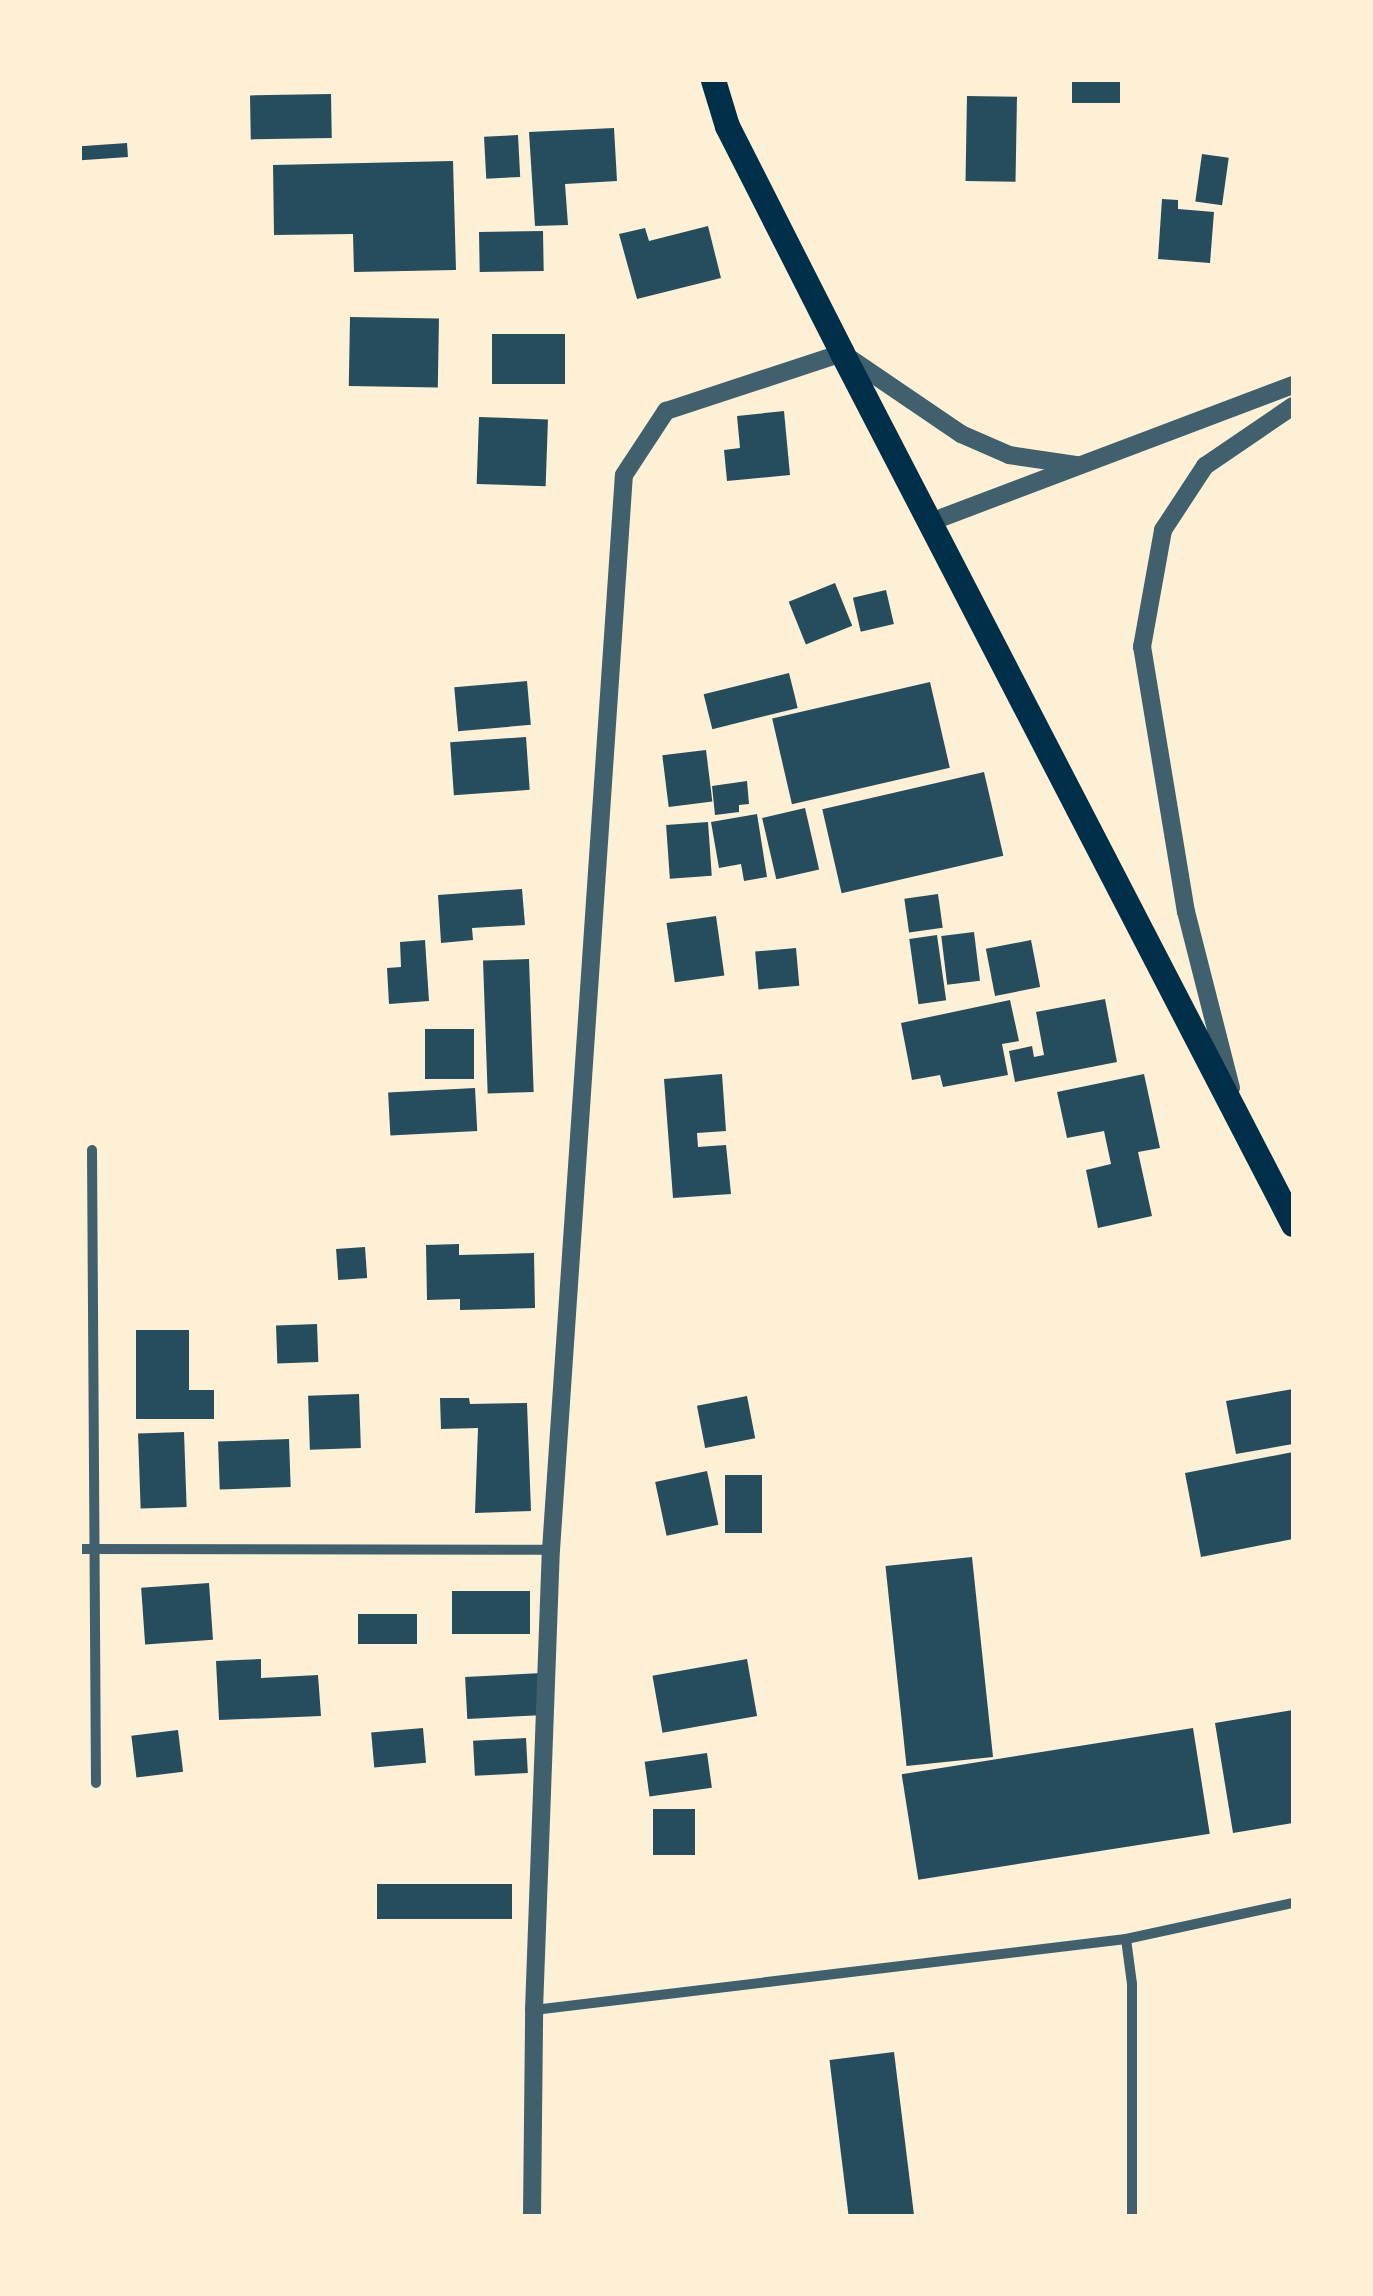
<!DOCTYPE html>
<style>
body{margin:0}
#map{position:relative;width:1373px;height:2296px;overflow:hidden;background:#fdf0d5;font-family:Ubuntu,sans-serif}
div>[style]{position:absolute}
.building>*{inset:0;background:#264d5e;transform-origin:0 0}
.minor>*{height:10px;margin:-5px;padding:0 5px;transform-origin:5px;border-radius:5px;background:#3f606c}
.tertiary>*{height:18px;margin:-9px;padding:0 9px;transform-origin:9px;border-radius:9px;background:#3f606c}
.primary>*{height:25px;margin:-12.5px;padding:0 12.5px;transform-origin:12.5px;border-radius:12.5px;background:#003049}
span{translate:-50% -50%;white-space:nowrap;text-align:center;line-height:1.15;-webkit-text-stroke:9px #fdf0d5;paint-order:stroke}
.frame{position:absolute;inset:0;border:82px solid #fdf0d5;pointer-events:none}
</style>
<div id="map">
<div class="building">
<i style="left:1072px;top:80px;width:48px;height:23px"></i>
<i style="left:331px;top:94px;width:44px;height:81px;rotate:89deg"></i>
<i style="left:967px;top:96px;width:50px;height:85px;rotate:1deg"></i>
<i style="clip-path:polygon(614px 128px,617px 181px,565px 184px,568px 225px,535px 226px,529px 132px)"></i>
<i style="left:518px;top:135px;width:42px;height:34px;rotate:87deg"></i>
<i style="left:127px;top:143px;width:14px;height:47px;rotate:86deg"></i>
<i style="left:1202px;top:154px;width:27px;height:48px;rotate:8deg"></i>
<i style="clip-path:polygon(453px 161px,456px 270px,354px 272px,353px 234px,274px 235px,273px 165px)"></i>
<i style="clip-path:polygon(1162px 199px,1178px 200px,1178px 209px,1214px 212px,1210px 263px,1158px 259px)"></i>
<i style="clip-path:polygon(708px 226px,721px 278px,637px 299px,619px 234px,645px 228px,649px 241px)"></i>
<i style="left:543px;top:231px;width:40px;height:64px;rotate:89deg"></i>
<i style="left:350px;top:317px;width:89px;height:69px;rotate:1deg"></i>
<i style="left:492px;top:334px;width:73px;height:50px"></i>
<i style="clip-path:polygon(784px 411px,790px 475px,727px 481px,724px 450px,740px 448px,737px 416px)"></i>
<i style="left:479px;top:417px;width:69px;height:67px;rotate:2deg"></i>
<i style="left:835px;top:583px;width:46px;height:50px;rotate:68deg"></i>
<i style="left:886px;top:590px;width:35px;height:34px;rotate:77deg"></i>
<i style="left:789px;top:673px;width:36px;height:88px;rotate:76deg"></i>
<i style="left:527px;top:681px;width:44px;height:73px;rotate:85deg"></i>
<i style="left:930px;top:682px;width:88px;height:162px;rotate:77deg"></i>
<i style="left:526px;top:737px;width:53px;height:76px;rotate:86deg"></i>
<i style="left:706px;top:750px;width:52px;height:44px;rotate:83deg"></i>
<i style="left:984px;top:772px;width:86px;height:166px;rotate:77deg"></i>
<i style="clip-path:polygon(747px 781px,749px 804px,739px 805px,739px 812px,715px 815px,712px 786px)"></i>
<i style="left:805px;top:808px;width:63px;height:44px;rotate:77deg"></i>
<i style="clip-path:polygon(757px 814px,767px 877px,744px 881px,741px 864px,719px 868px,711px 822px)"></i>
<i style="left:708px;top:822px;width:54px;height:42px;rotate:86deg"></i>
<i style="clip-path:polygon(522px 889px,525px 925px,472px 928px,473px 940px,441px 943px,438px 895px)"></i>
<i style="left:938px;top:894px;width:34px;height:34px;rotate:82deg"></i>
<i style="left:716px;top:916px;width:60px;height:50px;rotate:82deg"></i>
<i style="left:974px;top:932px;width:49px;height:33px;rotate:83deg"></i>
<i style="left:937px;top:935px;width:66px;height:28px;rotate:82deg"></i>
<i style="clip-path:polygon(425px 940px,429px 1001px,389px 1004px,387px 968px,401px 967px,400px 942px)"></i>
<i style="left:1031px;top:940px;width:48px;height:46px;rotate:79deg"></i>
<i style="left:796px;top:948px;width:38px;height:41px;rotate:85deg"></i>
<i style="left:529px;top:959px;width:133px;height:46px;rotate:88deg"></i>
<i style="clip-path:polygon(1105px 999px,1117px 1062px,1015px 1082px,1009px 1051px,1032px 1046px,1034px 1057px,1044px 1055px,1036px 1012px)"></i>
<i style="clip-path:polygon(1010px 1000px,1019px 1041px,1002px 1044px,1008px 1075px,943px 1087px,940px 1075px,912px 1080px,901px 1023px)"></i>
<i style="left:425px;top:1029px;width:49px;height:50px"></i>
<i style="clip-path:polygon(722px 1074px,726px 1131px,697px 1133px,698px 1147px,726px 1145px,731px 1194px,673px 1198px,664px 1079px)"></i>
<i style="clip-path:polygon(1144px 1074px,1160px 1148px,1138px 1152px,1152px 1216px,1098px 1228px,1086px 1170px,1111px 1164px,1104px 1131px,1067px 1138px,1057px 1092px)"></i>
<i style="left:475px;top:1088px;width:43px;height:87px;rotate:87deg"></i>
<i style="clip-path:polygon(459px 1244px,459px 1255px,534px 1253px,535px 1308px,460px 1310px,460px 1299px,427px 1300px,426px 1245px)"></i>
<i style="left:365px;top:1247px;width:31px;height:29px;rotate:86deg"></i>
<i style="left:317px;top:1324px;width:38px;height:41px;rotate:88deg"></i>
<i style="clip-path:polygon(136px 1330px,189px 1330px,189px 1390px,214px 1390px,214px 1419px,136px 1419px)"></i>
<i style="clip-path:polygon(1293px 1389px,1293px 1444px,1236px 1454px,1226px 1401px)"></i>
<i style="left:359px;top:1394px;width:54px;height:51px;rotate:88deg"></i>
<i style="left:747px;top:1396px;width:43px;height:51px;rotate:79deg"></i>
<i style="clip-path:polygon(440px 1398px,469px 1398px,470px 1404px,527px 1403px,531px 1511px,475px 1513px,478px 1428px,441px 1429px)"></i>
<i style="left:184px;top:1432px;width:75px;height:46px;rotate:88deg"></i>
<i style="left:289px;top:1439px;width:48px;height:71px;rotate:88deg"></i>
<i style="clip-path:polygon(1293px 1452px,1293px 1539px,1201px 1557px,1185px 1473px)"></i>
<i style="left:707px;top:1471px;width:55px;height:53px;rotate:78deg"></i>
<i style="left:725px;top:1475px;width:37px;height:58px"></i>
<i style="left:972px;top:1557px;width:201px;height:87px;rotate:84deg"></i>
<i style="left:209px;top:1583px;width:57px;height:68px;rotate:86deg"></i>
<i style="left:530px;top:1591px;width:43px;height:78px;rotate:90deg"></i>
<i style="left:358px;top:1614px;width:59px;height:30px"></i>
<i style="clip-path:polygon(261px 1659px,261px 1678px,318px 1675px,321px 1716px,219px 1720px,216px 1661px)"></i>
<i style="left:747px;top:1659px;width:58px;height:96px;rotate:80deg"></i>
<i style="left:542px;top:1673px;width:42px;height:77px;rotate:87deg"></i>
<i style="clip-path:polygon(1293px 1710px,1293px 1823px,1233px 1833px,1215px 1723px)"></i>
<i style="left:423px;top:1728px;width:35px;height:52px;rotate:85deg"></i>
<i style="left:1193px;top:1728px;width:107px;height:295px;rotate:81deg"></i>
<i style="left:178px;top:1730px;width:42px;height:47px;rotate:83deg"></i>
<i style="left:526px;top:1738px;width:35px;height:53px;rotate:87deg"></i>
<i style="left:707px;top:1753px;width:35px;height:63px;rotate:82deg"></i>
<i style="left:653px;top:1809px;width:42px;height:46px"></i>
<i style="left:377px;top:1884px;width:135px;height:35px"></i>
<i style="left:894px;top:2052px;width:165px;height:65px;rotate:83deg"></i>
</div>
<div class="minor">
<i style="left:92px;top:1150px;width:633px;rotate:89.64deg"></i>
<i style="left:80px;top:1549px;width:471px;rotate:0.1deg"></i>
<i style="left:1126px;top:1939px;width:45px;rotate:82.4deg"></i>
<i style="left:1132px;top:1984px;width:232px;rotate:90deg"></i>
<i style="left:534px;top:2010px;width:596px;rotate:-6.84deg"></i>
<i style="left:1126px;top:1939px;width:171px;rotate:-12.2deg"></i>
</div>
<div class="tertiary">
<i style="left:933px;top:521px;width:385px;rotate:-20.7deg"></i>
<i style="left:1231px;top:1088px;width:182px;rotate:-104.3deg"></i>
<i style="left:1186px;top:912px;width:269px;rotate:-99.4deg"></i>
<i style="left:1142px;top:647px;width:119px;rotate:-79.8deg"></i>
<i style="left:1163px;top:530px;width:77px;rotate:-56.7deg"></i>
<i style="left:1205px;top:466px;width:107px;rotate:-34.3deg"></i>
<i style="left:532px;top:2216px;width:206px;rotate:-89.4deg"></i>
<i style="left:534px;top:2010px;width:460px;rotate:-87.9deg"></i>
<i style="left:551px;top:1550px;width:1077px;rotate:-86.12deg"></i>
<i style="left:624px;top:475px;width:77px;rotate:-56.7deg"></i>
<i style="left:666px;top:411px;width:185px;rotate:-18.2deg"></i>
<i style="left:842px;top:353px;width:144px;rotate:34.2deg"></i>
<i style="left:961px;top:434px;width:52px;rotate:23.6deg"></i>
<i style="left:1009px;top:455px;width:69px;rotate:8.4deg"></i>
</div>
<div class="primary">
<i style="left:713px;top:80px;width:48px;rotate:73.1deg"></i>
<i style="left:727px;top:126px;width:254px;rotate:63.1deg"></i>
<i style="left:842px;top:353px;width:981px;rotate:62.63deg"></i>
</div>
<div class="frame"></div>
</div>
